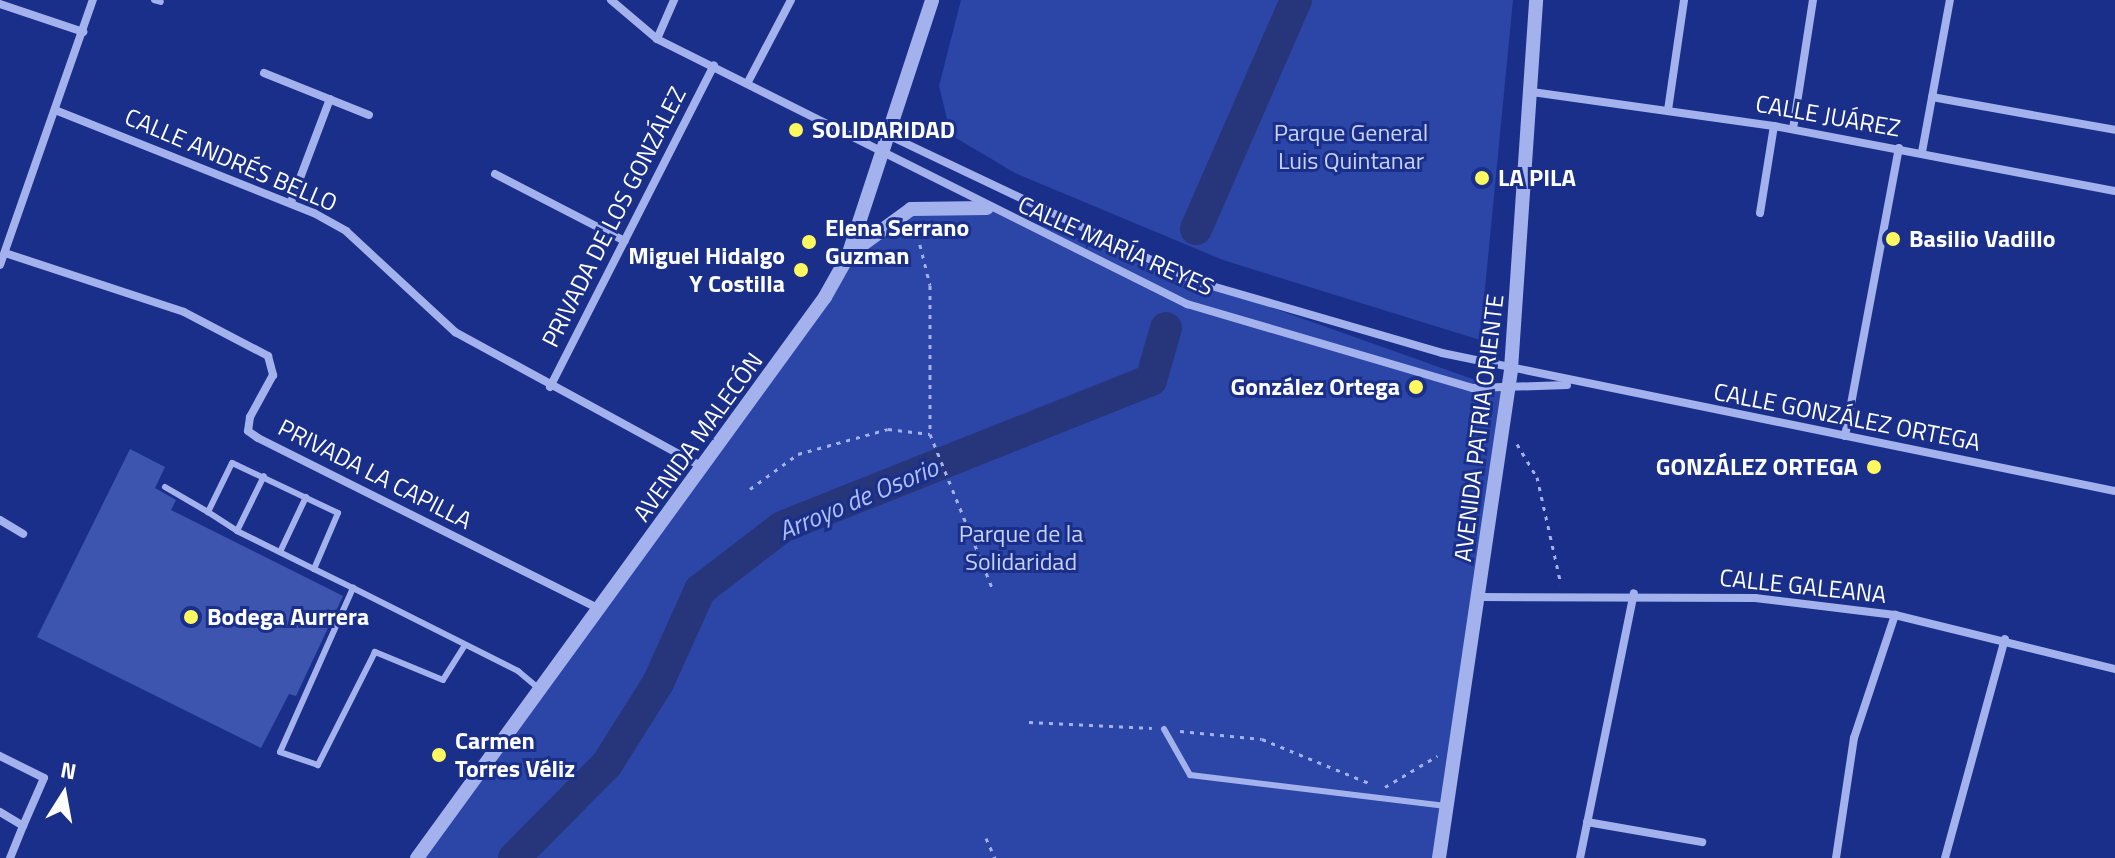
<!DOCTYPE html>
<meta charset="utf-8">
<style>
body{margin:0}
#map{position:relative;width:2115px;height:858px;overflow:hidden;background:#1a2f89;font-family:"Titillium Web",sans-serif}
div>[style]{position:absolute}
.green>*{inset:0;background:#2c46a7}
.river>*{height:32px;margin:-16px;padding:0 16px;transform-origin:16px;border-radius:16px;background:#27367b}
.building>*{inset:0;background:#3e55b0}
.path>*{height:3px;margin-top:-1.5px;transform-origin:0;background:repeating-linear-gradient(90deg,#a3b2ed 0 4px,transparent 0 10px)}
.service>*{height:6px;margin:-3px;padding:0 3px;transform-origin:3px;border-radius:3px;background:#a3b2ed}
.minor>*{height:8px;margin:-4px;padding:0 4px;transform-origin:4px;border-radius:4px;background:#a3b2ed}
.tertiary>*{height:14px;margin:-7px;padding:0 7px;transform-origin:7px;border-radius:7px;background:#a3b2ed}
.dots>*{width:22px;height:22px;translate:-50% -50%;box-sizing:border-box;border:4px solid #1a2f89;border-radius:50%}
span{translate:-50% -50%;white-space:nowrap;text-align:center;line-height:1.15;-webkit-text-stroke:6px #1a2f89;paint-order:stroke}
.street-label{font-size:24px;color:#fff}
.poi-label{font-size:24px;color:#fff;font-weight:700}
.left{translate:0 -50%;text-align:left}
.right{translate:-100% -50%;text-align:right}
.park-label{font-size:24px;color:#c8d2f9}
.water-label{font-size:26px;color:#aebdf4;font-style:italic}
.north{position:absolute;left:24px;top:754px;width:80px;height:80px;-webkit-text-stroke:6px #1a2f89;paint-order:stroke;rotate:11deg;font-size:22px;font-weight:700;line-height:32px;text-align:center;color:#fff}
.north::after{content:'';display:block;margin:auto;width:28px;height:36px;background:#fff;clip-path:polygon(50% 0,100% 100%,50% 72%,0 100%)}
</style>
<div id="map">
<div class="green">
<i style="clip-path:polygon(961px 0,1513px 0,1480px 340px,1223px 260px,1015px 173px,951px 135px,939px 86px)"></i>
<i style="clip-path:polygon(975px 202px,1509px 392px,1434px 858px,420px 858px,848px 256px,911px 209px)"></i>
</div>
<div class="river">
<i style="left:1196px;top:229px;width:250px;rotate:-66.4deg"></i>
<i style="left:514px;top:858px;width:132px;rotate:-45.3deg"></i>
<i style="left:607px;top:764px;width:96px;rotate:-57.8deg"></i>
<i style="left:658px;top:683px;width:102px;rotate:-65.7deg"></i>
<i style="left:700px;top:590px;width:103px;rotate:-37.5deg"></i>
<i style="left:782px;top:527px;width:397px;rotate:-21.7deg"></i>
<i style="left:1151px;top:380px;width:54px;rotate:-73.9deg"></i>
</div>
<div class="building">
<i style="clip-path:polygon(130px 449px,165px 467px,155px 488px,176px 500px,171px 510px,343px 596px,296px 696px,289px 694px,261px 748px,37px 637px)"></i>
</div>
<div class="path">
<i style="left:915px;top:225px;width:62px;rotate:76deg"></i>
<i style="left:930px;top:285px;width:149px;rotate:90deg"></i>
<i style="left:930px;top:434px;width:168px;rotate:68deg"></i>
<i style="left:1517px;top:444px;width:39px;rotate:59deg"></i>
<i style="left:1537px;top:477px;width:110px;rotate:77.4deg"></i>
<i style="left:750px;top:489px;width:59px;rotate:-36.1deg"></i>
<i style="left:798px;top:454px;width:93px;rotate:-15.5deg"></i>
<i style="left:888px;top:429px;width:42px;rotate:6.8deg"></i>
<i style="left:1029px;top:722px;width:123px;rotate:2.8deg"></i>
<i style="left:1180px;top:731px;width:82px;rotate:5.6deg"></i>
<i style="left:1262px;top:739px;width:118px;rotate:22.4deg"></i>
<i style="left:1385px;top:787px;width:61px;rotate:-30.8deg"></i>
<i style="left:986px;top:838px;width:22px;rotate:66deg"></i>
</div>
<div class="service">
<i style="left:154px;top:0;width:7px;rotate:16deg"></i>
<i style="left:165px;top:487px;width:50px;rotate:30.2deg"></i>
<i style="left:237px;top:531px;width:61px;rotate:-63.9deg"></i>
<i style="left:280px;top:552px;width:61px;rotate:-64.7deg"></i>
<i style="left:314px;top:569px;width:61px;rotate:-66.8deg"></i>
<i style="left:338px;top:513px;width:117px;rotate:-154.7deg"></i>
<i style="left:232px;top:463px;width:55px;rotate:116.1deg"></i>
<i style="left:208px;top:512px;width:35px;rotate:33deg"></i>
<i style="left:237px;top:531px;width:86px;rotate:26.3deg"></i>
<i style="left:314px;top:569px;width:43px;rotate:26deg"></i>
<i style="left:465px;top:645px;width:41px;rotate:122.2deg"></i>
<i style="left:443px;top:680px;width:74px;rotate:-157.6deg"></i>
<i style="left:375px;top:652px;width:127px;rotate:116.8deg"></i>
<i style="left:318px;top:765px;width:40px;rotate:-161.1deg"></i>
<i style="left:280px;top:752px;width:180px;rotate:-66deg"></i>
<i style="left:353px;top:588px;width:185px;rotate:26.7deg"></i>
<i style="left:518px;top:671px;width:26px;rotate:40deg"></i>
<i style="left:1164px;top:729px;width:53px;rotate:60.5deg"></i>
<i style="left:1190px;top:775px;width:258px;rotate:6.9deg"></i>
</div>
<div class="minor">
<i style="left:611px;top:0;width:60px;rotate:40.3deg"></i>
<i style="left:657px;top:39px;width:593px;rotate:26.57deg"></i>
<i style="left:1187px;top:304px;width:298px;rotate:16.4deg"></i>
<i style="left:1473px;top:388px;width:94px;rotate:-1.8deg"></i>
<i style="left:0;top:4px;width:88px;rotate:18.6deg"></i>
<i style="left:657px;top:39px;width:43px;rotate:-66.4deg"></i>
<i style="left:264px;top:73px;width:113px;rotate:21.8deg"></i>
<i style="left:749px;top:80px;width:90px;rotate:-62.3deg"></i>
<i style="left:1532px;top:92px;width:244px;rotate:8deg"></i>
<i style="left:1774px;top:126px;width:347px;rotate:10.8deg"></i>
<i style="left:1932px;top:97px;width:186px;rotate:10.2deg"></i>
<i style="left:55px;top:110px;width:279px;rotate:21.7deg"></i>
<i style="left:314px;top:213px;width:37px;rotate:29deg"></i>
<i style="left:346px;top:231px;width:149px;rotate:42.8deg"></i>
<i style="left:455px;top:332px;width:282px;rotate:28.6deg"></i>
<i style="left:1668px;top:110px;width:111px;rotate:-81.7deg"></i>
<i style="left:1793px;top:129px;width:131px;rotate:-81.2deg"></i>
<i style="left:862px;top:136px;width:26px;rotate:-2deg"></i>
<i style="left:888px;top:135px;width:343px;rotate:25.4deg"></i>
<i style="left:1198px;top:282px;width:254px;rotate:16.2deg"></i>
<i style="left:1442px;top:353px;width:687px;rotate:11.59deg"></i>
<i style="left:1922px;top:152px;width:155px;rotate:-79.6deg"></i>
<i style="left:495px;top:174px;width:146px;rotate:27.3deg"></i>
<i style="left:291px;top:202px;width:110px;rotate:-69.3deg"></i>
<i style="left:1760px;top:213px;width:88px;rotate:-80.9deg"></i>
<i style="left:5px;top:253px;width:188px;rotate:18.2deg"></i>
<i style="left:184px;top:312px;width:95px;rotate:27.6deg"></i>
<i style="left:268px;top:356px;width:20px;rotate:75deg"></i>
<i style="left:273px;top:375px;width:48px;rotate:118.7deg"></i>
<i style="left:250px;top:417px;width:14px;rotate:98deg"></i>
<i style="left:248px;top:431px;width:12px;rotate:35deg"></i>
<i style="left:258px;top:438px;width:380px;rotate:26.6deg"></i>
<i style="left:0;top:265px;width:281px;rotate:-70.7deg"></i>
<i style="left:550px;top:387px;width:361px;rotate:-63deg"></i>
<i style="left:1845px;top:436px;width:293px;rotate:-79.4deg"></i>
<i style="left:0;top:520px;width:27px;rotate:31deg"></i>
<i style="left:1481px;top:597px;width:274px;rotate:0.2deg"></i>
<i style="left:1755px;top:598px;width:141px;rotate:6.9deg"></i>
<i style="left:1895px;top:615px;width:227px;rotate:13.8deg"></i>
<i style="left:0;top:756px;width:49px;rotate:26.6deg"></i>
<i style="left:44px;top:778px;width:52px;rotate:113.6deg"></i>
<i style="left:0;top:812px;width:27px;rotate:31deg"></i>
<i style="left:23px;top:826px;width:35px;rotate:112deg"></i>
<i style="left:1587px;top:822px;width:117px;rotate:9.9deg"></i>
<i style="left:1580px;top:858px;width:270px;rotate:-78.5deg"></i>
<i style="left:1836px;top:858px;width:121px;rotate:-81.5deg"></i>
<i style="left:1854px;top:738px;width:130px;rotate:-71.6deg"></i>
<i style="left:1945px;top:858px;width:227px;rotate:-74.7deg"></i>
</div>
<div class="tertiary">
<i style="left:848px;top:255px;width:78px;rotate:-36.1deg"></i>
<i style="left:911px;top:209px;width:76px;rotate:-0.8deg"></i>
<i style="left:417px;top:858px;width:694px;rotate:-53.97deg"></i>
<i style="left:825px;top:297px;width:47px;rotate:-60.7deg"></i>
<i style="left:848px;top:256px;width:269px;rotate:-71.8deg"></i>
<i style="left:1439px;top:858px;width:494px;rotate:-81.6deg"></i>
<i style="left:1511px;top:369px;width:370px;rotate:-86.1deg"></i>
</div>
<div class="dots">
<i style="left:796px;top:130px;background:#fff85f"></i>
<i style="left:1482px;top:178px;background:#fff85f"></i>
<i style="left:1893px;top:239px;background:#fff85f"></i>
<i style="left:809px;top:242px;background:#fff85f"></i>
<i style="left:801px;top:270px;background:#fff85f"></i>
<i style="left:1416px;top:387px;background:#fff85f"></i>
<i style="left:1874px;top:467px;background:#fff85f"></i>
<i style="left:191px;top:617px;background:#fff85f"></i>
<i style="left:439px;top:755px;background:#fff85f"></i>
</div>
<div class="street-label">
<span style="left:1828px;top:116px;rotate:10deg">CALLE JUÁREZ</span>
<span style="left:231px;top:160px;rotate:23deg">CALLE ANDRÉS BELLO</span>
<span style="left:614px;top:217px;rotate:-63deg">PRIVADA DE LOS GONZÁLEZ</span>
<span style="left:1116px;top:246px;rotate:24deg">CALLE MARÍA REYES</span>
<span style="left:1847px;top:417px;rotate:11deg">CALLE GONZÁLEZ ORTEGA</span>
<span style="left:1479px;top:428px;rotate:-83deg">AVENIDA PATRIA ORIENTE</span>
<span style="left:698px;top:437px;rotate:-54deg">AVENIDA MALECÓN</span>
<span style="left:375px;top:474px;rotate:27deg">PRIVADA LA CAPILLA</span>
<span style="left:1803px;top:586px;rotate:6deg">CALLE GALEANA</span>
</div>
<div class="poi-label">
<span class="left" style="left:812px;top:130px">SOLIDARIDAD</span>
<span class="left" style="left:1498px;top:178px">LA PILA</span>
<span class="left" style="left:825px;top:242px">Elena Serrano<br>Guzman</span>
<span class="left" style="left:1909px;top:239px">Basilio Vadillo</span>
<span class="right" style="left:785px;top:270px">Miguel Hidalgo<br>Y Costilla</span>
<span class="right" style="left:1400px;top:387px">González Ortega</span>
<span class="right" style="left:1858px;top:467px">GONZÁLEZ ORTEGA</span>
<span class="left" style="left:207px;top:617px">Bodega Aurrera</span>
<span class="left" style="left:455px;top:755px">Carmen<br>Torres Véliz</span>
</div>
<div class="park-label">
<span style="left:1351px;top:147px">Parque General<br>Luis Quintanar</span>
<span style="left:1021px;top:548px">Parque de la<br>Solidaridad</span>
</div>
<div class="water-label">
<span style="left:858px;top:499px;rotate:-23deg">Arroyo de Osorio</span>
</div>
<div class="north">N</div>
</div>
